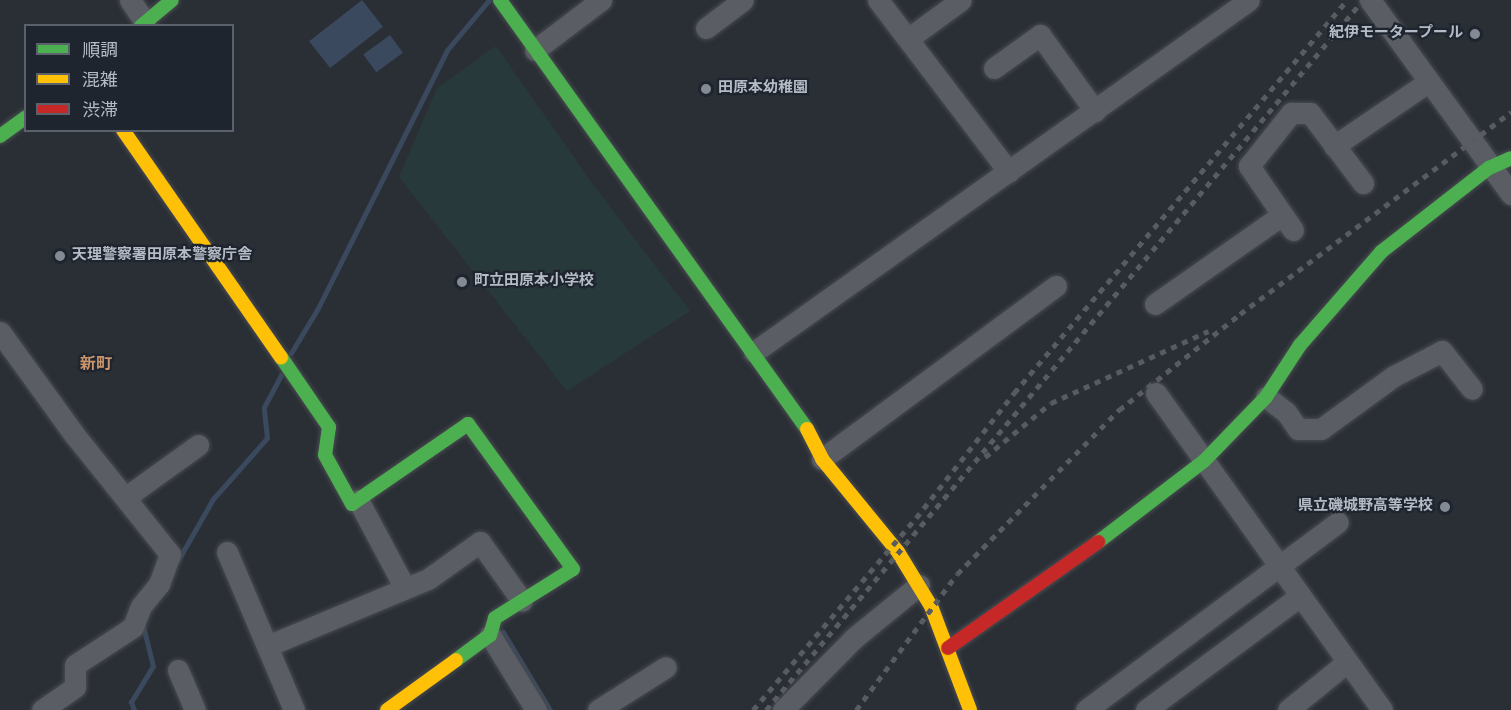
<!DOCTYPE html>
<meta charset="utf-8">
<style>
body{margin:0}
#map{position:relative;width:1511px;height:710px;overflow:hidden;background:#2a2f35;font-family:Overpass,"Noto Sans JP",sans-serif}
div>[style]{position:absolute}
.green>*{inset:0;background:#28393b}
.water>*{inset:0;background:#3b495e;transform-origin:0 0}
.stream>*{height:5px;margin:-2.5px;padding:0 2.5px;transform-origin:2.5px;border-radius:2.5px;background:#3b495e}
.roads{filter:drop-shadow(0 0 2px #484b50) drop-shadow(0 0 2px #484b50)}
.street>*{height:21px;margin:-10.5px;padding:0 10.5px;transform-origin:10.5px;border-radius:10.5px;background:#5a5d64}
.fast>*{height:14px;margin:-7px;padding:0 7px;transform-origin:7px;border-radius:7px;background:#4caf50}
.slow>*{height:14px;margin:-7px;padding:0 7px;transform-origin:7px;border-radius:7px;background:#ffc107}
.jam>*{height:14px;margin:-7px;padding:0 7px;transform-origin:7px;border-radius:7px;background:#c62828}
.rail>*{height:4.5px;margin-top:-2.25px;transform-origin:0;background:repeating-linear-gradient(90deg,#585c61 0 6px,transparent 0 12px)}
.dots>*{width:16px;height:16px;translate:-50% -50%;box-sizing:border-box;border:3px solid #1e252f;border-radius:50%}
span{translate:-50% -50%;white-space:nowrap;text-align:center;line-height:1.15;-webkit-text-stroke:4.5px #1e252f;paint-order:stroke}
.poi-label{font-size:15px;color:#b5bbc6;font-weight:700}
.right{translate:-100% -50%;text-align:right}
.left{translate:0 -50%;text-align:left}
.neighbourhood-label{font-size:16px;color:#ca946c;font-weight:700}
.legend{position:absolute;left:24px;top:24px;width:210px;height:108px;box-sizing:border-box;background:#1e252f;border:2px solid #5a616b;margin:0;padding:8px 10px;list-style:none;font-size:18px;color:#b5bbc6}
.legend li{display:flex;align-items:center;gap:12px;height:30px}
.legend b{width:30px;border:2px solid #5a616b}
</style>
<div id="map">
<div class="green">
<i style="clip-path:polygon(496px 46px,592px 183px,690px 311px,567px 391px,399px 177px,437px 88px)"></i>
</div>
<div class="water">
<i style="left:362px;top:0;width:34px;height:67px;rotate:52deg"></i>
<i style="left:390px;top:35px;width:22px;height:33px;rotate:54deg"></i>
</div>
<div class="stream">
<i style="left:291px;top:353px;width:52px;rotate:-59deg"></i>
<i style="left:318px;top:308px;width:288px;rotate:-63.4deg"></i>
<i style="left:447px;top:50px;width:65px;rotate:-50deg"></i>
<i style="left:177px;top:562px;width:73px;rotate:-60.3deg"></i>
<i style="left:213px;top:499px;width:81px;rotate:-48.5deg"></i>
<i style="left:267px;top:438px;width:31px;rotate:-96deg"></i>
<i style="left:264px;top:407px;width:36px;rotate:-62deg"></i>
<i style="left:503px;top:632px;width:91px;rotate:58.9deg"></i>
<i style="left:134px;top:710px;width:9px;rotate:-111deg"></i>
<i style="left:131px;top:702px;width:42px;rotate:-58.6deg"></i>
<i style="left:153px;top:666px;width:45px;rotate:-104deg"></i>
</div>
<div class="roads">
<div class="street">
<i style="left:130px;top:0;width:27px;rotate:56deg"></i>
<i style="left:878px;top:0;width:216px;rotate:52.7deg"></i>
<i style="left:1370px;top:0;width:240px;rotate:54deg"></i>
<i style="left:706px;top:28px;width:46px;rotate:-37.1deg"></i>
<i style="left:909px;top:38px;width:64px;rotate:-36.2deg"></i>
<i style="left:535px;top:50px;width:83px;rotate:-37.1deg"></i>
<i style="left:994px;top:68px;width:57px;rotate:-35.7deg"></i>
<i style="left:1040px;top:35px;width:94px;rotate:54.1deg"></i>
<i style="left:1334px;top:146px;width:114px;rotate:-34.2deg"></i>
<i style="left:1293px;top:230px;width:78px;rotate:-124.5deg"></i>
<i style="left:1249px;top:166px;width:68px;rotate:-51.6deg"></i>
<i style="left:1291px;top:113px;width:19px"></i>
<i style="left:1310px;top:113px;width:88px;rotate:52.9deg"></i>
<i style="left:1155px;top:304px;width:155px;rotate:-35deg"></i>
<i style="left:0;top:332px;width:125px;rotate:54.1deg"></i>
<i style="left:73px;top:433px;width:155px;rotate:51.3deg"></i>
<i style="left:170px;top:554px;width:32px;rotate:110deg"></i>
<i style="left:159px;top:584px;width:28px;rotate:129deg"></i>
<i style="left:141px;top:606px;width:22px;rotate:111deg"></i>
<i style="left:133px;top:627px;width:69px;rotate:146.8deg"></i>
<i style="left:75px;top:665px;width:22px;rotate:90deg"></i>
<i style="left:75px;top:687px;width:40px;rotate:145.1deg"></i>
<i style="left:754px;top:352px;width:607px;rotate:-35.42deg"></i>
<i style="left:1156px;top:393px;width:389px;rotate:54.5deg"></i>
<i style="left:1266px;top:397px;width:25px;rotate:37deg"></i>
<i style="left:1286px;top:412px;width:21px;rotate:55deg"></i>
<i style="left:1298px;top:429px;width:23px"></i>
<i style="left:1321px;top:429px;width:90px;rotate:-36deg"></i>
<i style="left:1394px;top:376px;width:54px;rotate:-27.5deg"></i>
<i style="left:1442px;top:351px;width:48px;rotate:51.7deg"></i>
<i style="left:822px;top:459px;width:291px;rotate:-36.5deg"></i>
<i style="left:126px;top:497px;width:89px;rotate:-35.8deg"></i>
<i style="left:358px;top:500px;width:100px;rotate:61.9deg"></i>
<i style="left:227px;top:552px;width:172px;rotate:67deg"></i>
<i style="left:490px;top:635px;width:88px;rotate:58.5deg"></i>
<i style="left:267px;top:646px;width:174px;rotate:-22.6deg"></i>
<i style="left:428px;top:579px;width:64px;rotate:-35.4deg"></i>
<i style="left:480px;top:542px;width:72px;rotate:54.6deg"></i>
<i style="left:178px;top:670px;width:43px;rotate:67deg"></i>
<i style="left:598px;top:710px;width:80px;rotate:-32.3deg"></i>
<i style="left:783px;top:710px;width:101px;rotate:-45.4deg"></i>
<i style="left:854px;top:638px;width:84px;rotate:-39.2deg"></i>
<i style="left:1086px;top:710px;width:314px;rotate:-36.7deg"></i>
<i style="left:1146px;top:710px;width:192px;rotate:-36.5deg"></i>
<i style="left:1288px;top:710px;width:76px;rotate:-39.1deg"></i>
</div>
<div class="fast">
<i style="left:500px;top:0;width:528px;rotate:54.41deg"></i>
<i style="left:141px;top:26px;width:40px;rotate:-40deg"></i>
<i style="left:0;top:136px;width:32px;rotate:-36deg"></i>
<i style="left:281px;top:357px;width:85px;rotate:55.6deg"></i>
<i style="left:329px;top:427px;width:28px;rotate:98deg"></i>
<i style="left:325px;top:455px;width:56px;rotate:61.1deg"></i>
<i style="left:352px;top:504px;width:141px;rotate:-34.6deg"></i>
<i style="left:468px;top:424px;width:179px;rotate:54.1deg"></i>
<i style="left:573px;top:569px;width:92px;rotate:147.9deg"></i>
<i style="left:495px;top:618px;width:18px;rotate:106deg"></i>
<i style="left:490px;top:635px;width:42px;rotate:143.7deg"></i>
<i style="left:1098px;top:542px;width:133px;rotate:-37.4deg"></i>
<i style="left:1204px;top:461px;width:89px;rotate:-45.9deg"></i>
<i style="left:1266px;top:397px;width:62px;rotate:-56.8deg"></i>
<i style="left:1300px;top:345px;width:123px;rotate:-48.9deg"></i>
<i style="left:1381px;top:252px;width:137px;rotate:-37.9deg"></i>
<i style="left:1489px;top:168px;width:24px;rotate:-24deg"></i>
</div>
<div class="slow">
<i style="left:123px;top:130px;width:277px;rotate:55.2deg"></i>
<i style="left:807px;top:429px;width:34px;rotate:63deg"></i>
<i style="left:822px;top:459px;width:120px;rotate:50.7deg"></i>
<i style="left:898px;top:552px;width:63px;rotate:58.6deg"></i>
<i style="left:931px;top:606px;width:111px;rotate:69.4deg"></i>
<i style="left:387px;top:710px;width:85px;rotate:-35.9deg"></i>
</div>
<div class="jam">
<i style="left:948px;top:648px;width:184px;rotate:-35.2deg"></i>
</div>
</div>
<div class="rail">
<i style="left:985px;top:457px;width:85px;rotate:-39.3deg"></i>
<i style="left:1051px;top:403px;width:173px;rotate:-24.6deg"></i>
<i style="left:753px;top:710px;width:252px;rotate:-49.7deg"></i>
<i style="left:916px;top:518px;width:159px;rotate:-51.9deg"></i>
<i style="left:1014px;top:393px;width:515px;rotate:-49.72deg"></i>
<i style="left:766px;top:710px;width:928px;rotate:-49.94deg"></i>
<i style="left:856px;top:710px;width:169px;rotate:-53.4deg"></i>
<i style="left:957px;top:574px;width:231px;rotate:-45.4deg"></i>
<i style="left:1119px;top:410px;width:154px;rotate:-38.4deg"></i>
<i style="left:1240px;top:314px;width:338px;rotate:-36.7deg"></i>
</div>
<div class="dots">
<i style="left:1475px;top:34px;background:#848a93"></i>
<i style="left:706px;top:89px;background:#848a93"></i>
<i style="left:60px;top:256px;background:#848a93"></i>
<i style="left:462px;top:282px;background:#848a93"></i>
<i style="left:1445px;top:507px;background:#848a93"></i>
</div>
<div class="poi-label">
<span class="right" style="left:1463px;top:34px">紀伊モータープール</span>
<span class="left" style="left:718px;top:89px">田原本幼稚園</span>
<span class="left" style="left:72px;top:256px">天理警察署田原本警察庁舎</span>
<span class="left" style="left:474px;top:282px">町立田原本小学校</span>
<span class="right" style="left:1433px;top:507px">県立磯城野高等学校</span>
</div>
<div class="neighbourhood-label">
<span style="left:96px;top:365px">新町</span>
</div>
<ul class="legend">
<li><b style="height:8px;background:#4caf50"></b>順調</li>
<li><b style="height:8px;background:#ffc107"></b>混雑</li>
<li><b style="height:8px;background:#c62828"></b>渋滞</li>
</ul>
</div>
